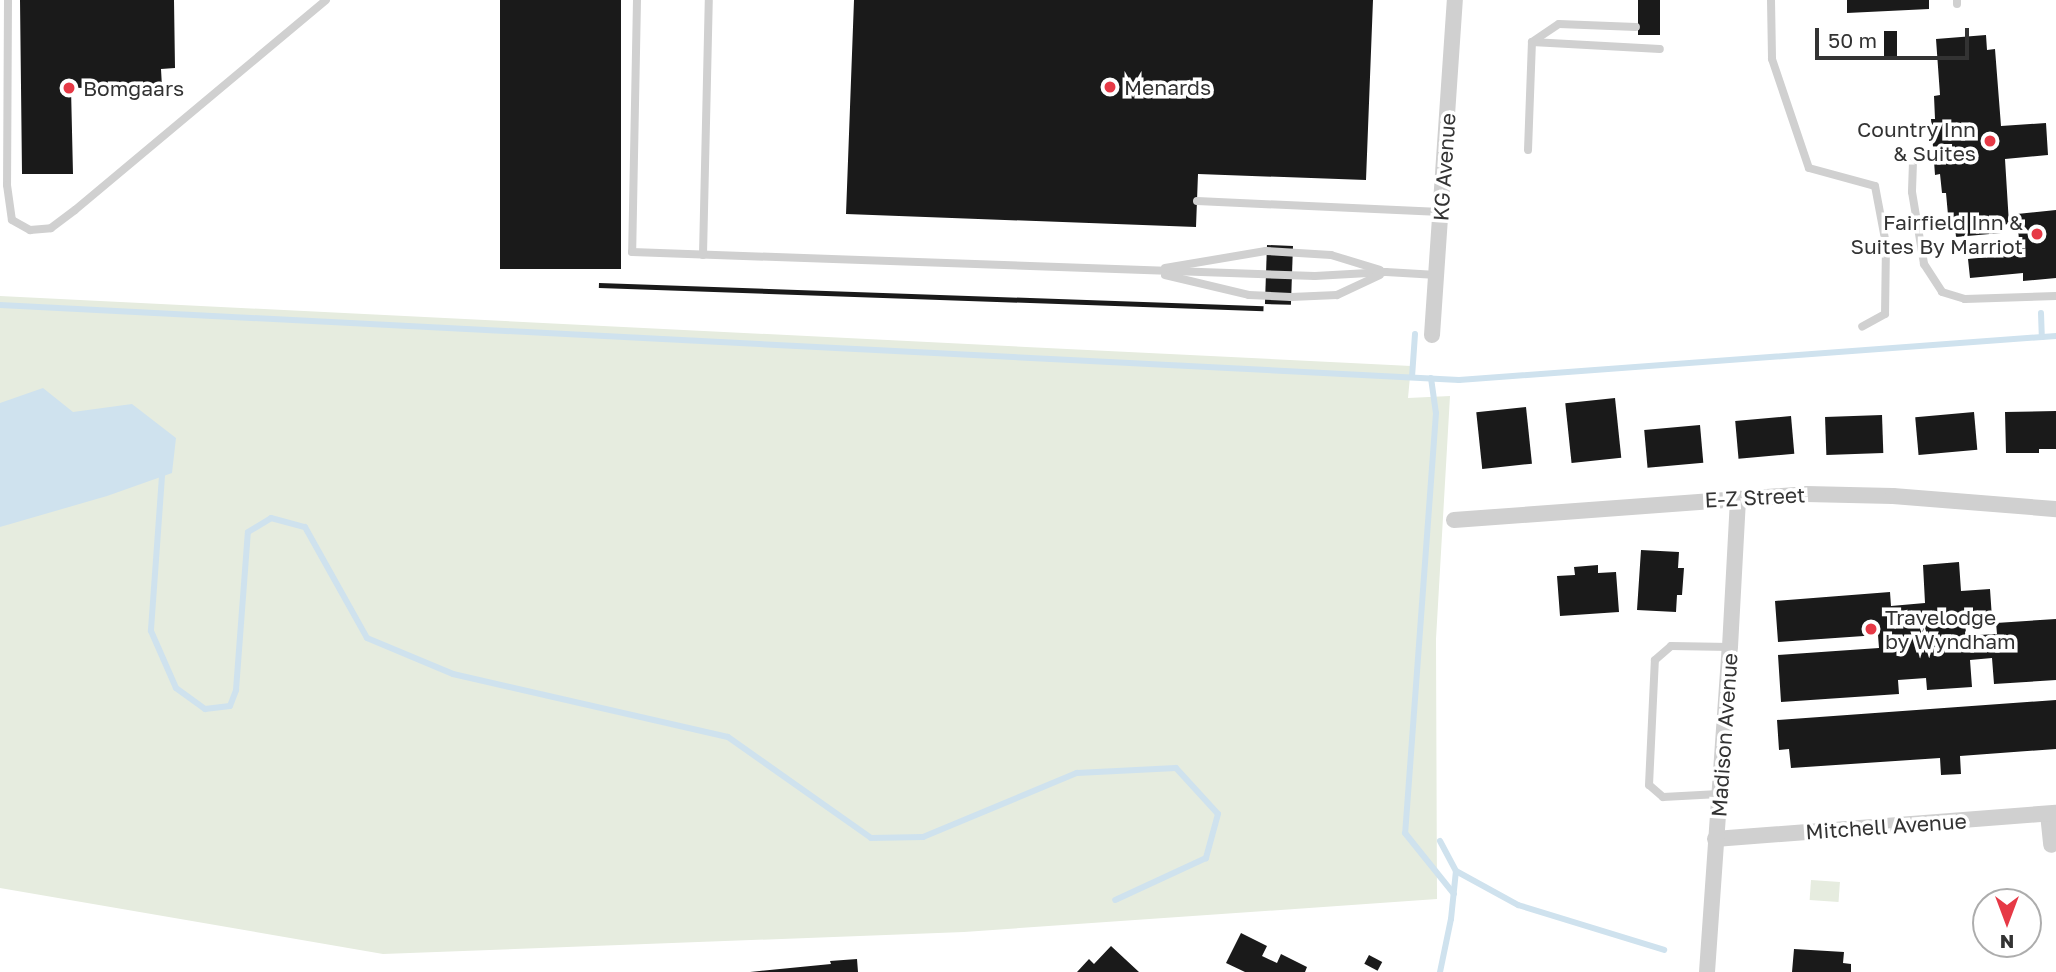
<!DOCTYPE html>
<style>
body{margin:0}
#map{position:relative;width:2056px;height:972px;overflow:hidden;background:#fff;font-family:"Golos Text",sans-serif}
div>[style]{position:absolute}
.green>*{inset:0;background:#e6ecdf;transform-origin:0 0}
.water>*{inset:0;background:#cfe2ee}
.stream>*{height:6px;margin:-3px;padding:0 3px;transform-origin:3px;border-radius:3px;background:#cfe2ee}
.building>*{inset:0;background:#1a1a1a;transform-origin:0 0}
.service>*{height:8px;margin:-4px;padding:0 4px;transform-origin:4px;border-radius:4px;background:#d0d0d0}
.minor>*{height:16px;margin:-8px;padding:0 8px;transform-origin:8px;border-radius:8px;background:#d0d0d0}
.dots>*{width:19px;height:19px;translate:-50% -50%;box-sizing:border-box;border:4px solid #fff;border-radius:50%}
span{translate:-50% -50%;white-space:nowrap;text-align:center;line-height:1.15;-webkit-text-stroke:7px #fff;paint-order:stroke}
.poi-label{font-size:21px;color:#333}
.left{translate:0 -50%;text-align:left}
.right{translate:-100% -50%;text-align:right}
.street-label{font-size:21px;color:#333}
.north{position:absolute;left:1972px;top:888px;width:70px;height:70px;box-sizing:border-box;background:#fff;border:2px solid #adadad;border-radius:50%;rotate:180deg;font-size:19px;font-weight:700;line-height:28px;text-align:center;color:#333}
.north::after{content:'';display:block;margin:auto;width:24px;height:32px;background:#e63946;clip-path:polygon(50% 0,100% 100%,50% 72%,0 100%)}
.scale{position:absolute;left:1815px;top:28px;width:154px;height:32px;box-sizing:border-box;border:4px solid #333;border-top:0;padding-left:9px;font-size:21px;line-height:24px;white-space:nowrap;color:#333;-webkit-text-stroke:5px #fff;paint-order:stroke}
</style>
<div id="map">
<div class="green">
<i style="clip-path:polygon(0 296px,1411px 366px,1408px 398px,1450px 396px,1436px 639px,1437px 899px,964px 932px,383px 954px,0 888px)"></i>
<i style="left:1811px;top:880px;width:29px;height:20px;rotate:4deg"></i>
</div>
<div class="water">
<i style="clip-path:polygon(43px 388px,73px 412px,132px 404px,176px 438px,172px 473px,107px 496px,0 527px,0 403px)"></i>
</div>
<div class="stream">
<i style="left:0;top:305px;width:1461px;rotate:2.94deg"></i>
<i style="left:1459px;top:380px;width:599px;rotate:-4.22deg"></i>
<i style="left:2041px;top:313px;width:24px;rotate:88deg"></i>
<i style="left:1412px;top:377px;width:43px;rotate:-86deg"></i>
<i style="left:1431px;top:378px;width:35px;rotate:82deg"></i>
<i style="left:1436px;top:413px;width:421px;rotate:94.2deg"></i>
<i style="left:1405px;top:833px;width:78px;rotate:51.2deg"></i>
<i style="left:162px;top:476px;width:155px;rotate:94.1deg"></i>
<i style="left:151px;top:631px;width:62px;rotate:66.3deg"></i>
<i style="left:176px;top:688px;width:36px;rotate:36deg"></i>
<i style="left:205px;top:709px;width:25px;rotate:-7deg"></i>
<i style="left:230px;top:706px;width:17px;rotate:-69deg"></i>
<i style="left:236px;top:690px;width:158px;rotate:-85.7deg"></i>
<i style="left:248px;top:532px;width:27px;rotate:-31deg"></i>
<i style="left:271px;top:518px;width:35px;rotate:15deg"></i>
<i style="left:305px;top:527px;width:127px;rotate:60.8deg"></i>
<i style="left:367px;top:638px;width:93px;rotate:22.7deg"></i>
<i style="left:453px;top:674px;width:282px;rotate:12.9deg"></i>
<i style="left:728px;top:737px;width:175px;rotate:35.2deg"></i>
<i style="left:871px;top:838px;width:52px;rotate:-1.1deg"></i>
<i style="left:923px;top:837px;width:167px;rotate:-22.6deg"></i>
<i style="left:1077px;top:773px;width:99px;rotate:-2.9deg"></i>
<i style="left:1176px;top:768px;width:62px;rotate:47.6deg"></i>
<i style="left:1218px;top:814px;width:46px;rotate:105.3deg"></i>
<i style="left:1206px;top:858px;width:100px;rotate:155.2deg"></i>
<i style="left:1440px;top:841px;width:34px;rotate:62deg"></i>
<i style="left:1440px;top:972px;width:54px;rotate:-78.3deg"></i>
<i style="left:1451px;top:919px;width:48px;rotate:-84.1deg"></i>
<i style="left:1456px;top:871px;width:71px;rotate:28.7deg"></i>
<i style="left:1518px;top:905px;width:153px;rotate:17.1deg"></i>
</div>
<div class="building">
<i style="clip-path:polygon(20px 0,174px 0,175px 68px,161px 69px,162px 87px,71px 88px,73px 174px,22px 174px)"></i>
<i style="left:500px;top:0;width:121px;height:269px"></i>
<i style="clip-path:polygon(854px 0,1373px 0,1366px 180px,1198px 174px,1196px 227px,846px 214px)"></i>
<i style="left:1638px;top:0;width:22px;height:35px"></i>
<i style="clip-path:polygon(1847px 0,1929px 0,1929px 9px,1847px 13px)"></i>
<i style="left:1884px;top:31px;width:13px;height:29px"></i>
<i style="clip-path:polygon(1986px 35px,1987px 50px,1995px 49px,2001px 126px,2046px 123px,2048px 155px,2005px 159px,2009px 224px,2001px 225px,2001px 233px,1956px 237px,1955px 226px,1949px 226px,1946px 193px,1942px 193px,1940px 174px,1935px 175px,1931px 119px,1935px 119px,1934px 96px,1940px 95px,1936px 39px)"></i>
<i style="clip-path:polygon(2056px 210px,2056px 278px,2023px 281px,2023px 273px,1970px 278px,1968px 259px,2020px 254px,2017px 214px)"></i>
<i style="left:1267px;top:245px;width:26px;height:59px;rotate:2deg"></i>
<i style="left:599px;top:283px;width:665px;height:5px;rotate:2deg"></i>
<i style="left:1615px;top:398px;width:60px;height:50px;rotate:84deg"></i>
<i style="left:1526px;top:407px;width:57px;height:50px;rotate:84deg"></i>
<i style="clip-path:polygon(2056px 411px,2056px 449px,2039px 449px,2039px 453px,2006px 453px,2005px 412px)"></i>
<i style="left:1974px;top:412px;width:38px;height:59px;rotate:85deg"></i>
<i style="left:1882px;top:415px;width:38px;height:57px;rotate:88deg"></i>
<i style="left:1791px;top:416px;width:38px;height:56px;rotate:85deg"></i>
<i style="left:1700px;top:425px;width:38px;height:56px;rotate:85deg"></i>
<i style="clip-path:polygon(1641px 550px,1679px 552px,1678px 568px,1684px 568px,1682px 595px,1677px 595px,1676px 612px,1637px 610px)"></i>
<i style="clip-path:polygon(1959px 562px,1961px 591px,1990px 589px,1992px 618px,1965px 620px,1967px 649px,1980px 648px,1979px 635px,1997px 634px,1996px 623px,2056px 619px,2056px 680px,1994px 684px,1992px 658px,1970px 660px,1972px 687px,1927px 690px,1926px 678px,1898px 680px,1899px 694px,1781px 702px,1778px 655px,1879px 648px,1878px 635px,1778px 642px,1775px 601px,1890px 592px,1891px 606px,1925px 603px,1923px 565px)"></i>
<i style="clip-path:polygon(1598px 565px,1598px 573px,1616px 572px,1619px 612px,1560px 616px,1557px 576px,1575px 575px,1574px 567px)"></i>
<i style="clip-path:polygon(2056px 700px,2056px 749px,1960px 756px,1961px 774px,1941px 775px,1940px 758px,1791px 768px,1789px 749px,1779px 750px,1777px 720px)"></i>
<i style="clip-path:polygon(1241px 933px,1267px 946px,1262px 956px,1277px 963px,1281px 954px,1307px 967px,1305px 972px,1245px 972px,1226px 963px)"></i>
<i style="clip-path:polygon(1111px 946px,1139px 972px,1077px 972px,1089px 959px,1094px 964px)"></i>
<i style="clip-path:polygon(1794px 949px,1844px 952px,1843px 963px,1851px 964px,1851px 972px,1792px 972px)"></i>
<i style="left:1369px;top:955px;width:15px;height:10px;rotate:28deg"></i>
<i style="clip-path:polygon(857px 959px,858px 972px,750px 972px,831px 964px,830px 961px)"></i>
</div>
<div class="service">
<i style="left:8px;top:0;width:185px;rotate:90.3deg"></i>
<i style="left:7px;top:185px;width:35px;rotate:82deg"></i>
<i style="left:12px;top:220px;width:21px;rotate:29deg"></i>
<i style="left:30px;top:230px;width:21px;rotate:-5deg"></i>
<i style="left:51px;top:228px;width:30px;rotate:-37deg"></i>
<i style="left:75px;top:210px;width:327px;rotate:-39.9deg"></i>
<i style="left:637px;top:0;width:252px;rotate:91.1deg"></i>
<i style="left:632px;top:252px;width:683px;rotate:2.01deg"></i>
<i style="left:1315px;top:276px;width:71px;rotate:-3.2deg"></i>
<i style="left:1386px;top:272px;width:51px;rotate:3.4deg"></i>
<i style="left:1771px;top:0;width:59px;rotate:89deg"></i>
<i style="left:1772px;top:59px;width:115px;rotate:71.3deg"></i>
<i style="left:1809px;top:168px;width:68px;rotate:15.3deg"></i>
<i style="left:1875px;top:186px;width:59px;rotate:79.3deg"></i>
<i style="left:1886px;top:244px;width:70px;rotate:90.8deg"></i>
<i style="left:1885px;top:314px;width:26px;rotate:151deg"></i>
<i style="left:1957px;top:0;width:4px;rotate:90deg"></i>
<i style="left:1532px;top:42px;width:32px;rotate:-34deg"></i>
<i style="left:1559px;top:24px;width:77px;rotate:2.2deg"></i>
<i style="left:1528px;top:150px;width:108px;rotate:-87.9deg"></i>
<i style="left:1532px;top:42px;width:128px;rotate:3.1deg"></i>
<i style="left:1913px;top:162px;width:30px;rotate:92deg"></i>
<i style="left:1912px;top:192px;width:73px;rotate:80.5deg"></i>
<i style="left:1924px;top:264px;width:33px;rotate:57deg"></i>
<i style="left:1942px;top:292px;width:24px;rotate:17deg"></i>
<i style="left:1965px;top:299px;width:91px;rotate:-1.9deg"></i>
<i style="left:1197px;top:201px;width:244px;rotate:2.6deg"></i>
<i style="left:703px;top:255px;width:255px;rotate:-88.7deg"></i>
<i style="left:1165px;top:268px;width:102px;rotate:-9.6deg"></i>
<i style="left:1266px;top:251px;width:65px;rotate:3.5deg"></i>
<i style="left:1331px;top:255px;width:51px;rotate:17deg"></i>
<i style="left:1165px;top:275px;width:86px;rotate:13.4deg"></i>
<i style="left:1249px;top:295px;width:42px;rotate:2.7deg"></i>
<i style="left:1291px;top:297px;width:46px;rotate:-2.5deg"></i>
<i style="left:1337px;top:295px;width:47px;rotate:-24.9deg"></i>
<i style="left:1719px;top:794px;width:56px;rotate:176.9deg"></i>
<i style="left:1663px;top:797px;width:18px;rotate:-139deg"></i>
<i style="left:1649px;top:785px;width:125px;rotate:-87.3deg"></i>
<i style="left:1655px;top:660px;width:21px;rotate:-41deg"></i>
<i style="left:1671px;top:646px;width:59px;rotate:1deg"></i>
</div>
<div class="minor">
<i style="left:1432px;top:335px;width:336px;rotate:-86.1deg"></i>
<i style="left:1454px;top:520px;width:353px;rotate:-4.2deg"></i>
<i style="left:1806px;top:494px;width:87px;rotate:1.3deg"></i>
<i style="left:1893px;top:496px;width:164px;rotate:4.6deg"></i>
<i style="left:2048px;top:814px;width:31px;rotate:84deg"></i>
<i style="left:1715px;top:839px;width:342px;rotate:-4.4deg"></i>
<i style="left:1707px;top:972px;width:326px;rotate:-86deg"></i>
<i style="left:1730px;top:647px;width:149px;rotate:-86.9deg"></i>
</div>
<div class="dots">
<i style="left:1110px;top:87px;background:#e63946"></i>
<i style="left:69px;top:88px;background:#e63946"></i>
<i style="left:1990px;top:141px;background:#e63946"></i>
<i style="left:2037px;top:234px;background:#e63946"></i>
<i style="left:1871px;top:629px;background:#e63946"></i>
</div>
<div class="poi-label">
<span class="left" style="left:1124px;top:87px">Menards</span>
<span class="left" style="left:83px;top:88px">Bomgaars</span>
<span class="right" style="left:1976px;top:141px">Country Inn<br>&amp; Suites</span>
<span class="right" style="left:2023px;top:234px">Fairfield Inn &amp;<br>Suites By Marriot</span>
<span class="left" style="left:1885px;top:629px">Travelodge<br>by Wyndham</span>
</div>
<div class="street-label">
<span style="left:1444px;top:167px;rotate:-86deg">KG Avenue</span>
<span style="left:1755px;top:497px;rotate:-3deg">E-Z Street</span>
<span style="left:1724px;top:735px;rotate:-86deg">Madison Avenue</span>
<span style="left:1886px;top:826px;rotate:-4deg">Mitchell Avenue</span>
</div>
<div class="north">N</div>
<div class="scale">50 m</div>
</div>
